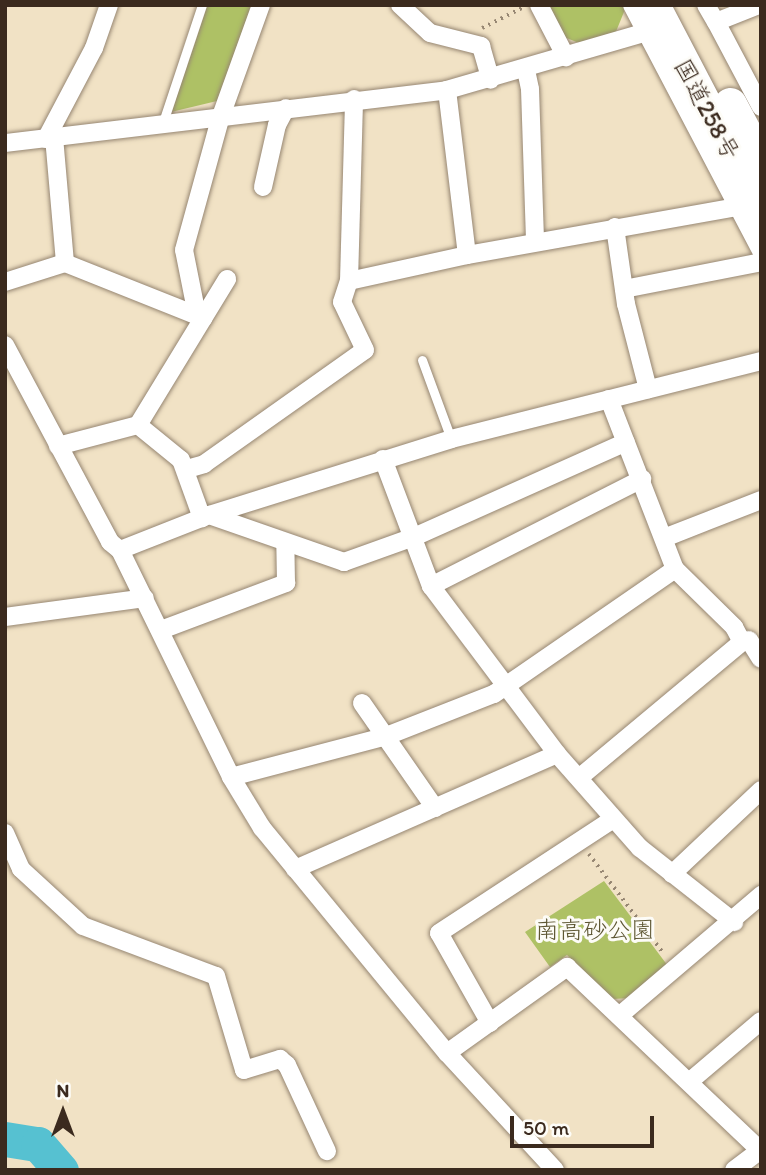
<!DOCTYPE html>
<meta charset="utf-8">
<style>
body{margin:0}
#map{position:relative;width:766px;height:1175px;overflow:hidden;background:#f1e2c5;font-family:Itim,"Klee One",sans-serif}
div>[style]{position:absolute}
.green>*{inset:0;background:#aec165}
.river>*{height:35px;margin:-17.5px;padding:0 17.5px;transform-origin:17.5px;border-radius:17.5px;background:#56c1d1}
.path>*{height:3.5px;margin-top:-1.75px;transform-origin:0;background:repeating-linear-gradient(90deg,#968672 0 2px,transparent 0 7px)}
.roads{filter:drop-shadow(0 0 2px #968672) drop-shadow(0 0 2px #968672)}
.lane>*{height:9px;margin:-4.5px;padding:0 4.5px;transform-origin:4.5px;border-radius:4.5px;background:#fff}
.street>*{height:18px;margin:-9px;padding:0 9px;transform-origin:9px;border-radius:9px;background:#fff}
.highway>*{height:33px;margin:-16.5px;padding:0 16.5px;transform-origin:16.5px;border-radius:16.5px;background:#fff}
span{translate:-50% -50%;white-space:nowrap;text-align:center;line-height:1.15;-webkit-text-stroke:6px #fdfcf7;paint-order:stroke}
.street-label{font-size:24px;color:#3b2a1e}
.park-label{font-size:24px;color:#5e5733}
.frame{position:absolute;inset:0;border:7px solid #3b2a1e;pointer-events:none}
.north{position:absolute;left:28px;top:1077px;width:70px;height:70px;-webkit-text-stroke:5px #fdfcf7;paint-order:stroke;rotate:0deg;font-size:19px;font-weight:700;line-height:28px;text-align:center;color:#3b2a1e}
.north::after{content:'';display:block;margin:auto;width:24px;height:32px;background:#3b2a1e;clip-path:polygon(50% 0,100% 100%,50% 72%,0 100%)}
.scale{position:absolute;left:510px;top:1116px;width:144px;height:32px;box-sizing:border-box;border:4px solid #3b2a1e;border-top:0;padding-left:9px;font-size:21px;line-height:24px;white-space:nowrap;color:#3b2a1e;-webkit-text-stroke:5px #fdfcf7;paint-order:stroke}
</style>
<div id="map">
<div class="green">
<i style="clip-path:polygon(206px 5px,251px 7px,217px 101px,171px 112px)"></i>
<i style="clip-path:polygon(547px 5px,625px 5px,626px 7px,615px 34px,579px 43px,564px 37px)"></i>
<i style="clip-path:polygon(604px 881px,668px 966px,630px 998px,613px 999px,567px 955px,550px 967px,525px 932px)"></i>
</div>
<div class="river">
<i style="left:5px;top:1139px;width:33px;rotate:9deg"></i>
<i style="left:38px;top:1144px;width:35px;rotate:49deg"></i>
</div>
<div class="path">
<i style="left:482px;top:28px;width:45px;rotate:-26.6deg"></i>
<i style="left:589px;top:854px;width:125px;rotate:53.1deg"></i>
</div>
<div class="roads">
<div class="lane">
<i style="left:163px;top:122px;width:123px;rotate:-71.6deg"></i>
<i style="left:422px;top:360px;width:84px;rotate:69.8deg"></i>
</div>
<div class="street">
<i style="left:400px;top:5px;width:41px;rotate:43deg"></i>
<i style="left:430px;top:33px;width:53px;rotate:14.3deg"></i>
<i style="left:481px;top:46px;width:35px;rotate:74deg"></i>
<i style="left:539px;top:5px;width:59px;rotate:62.6deg"></i>
<i style="left:632px;top:5px;width:278px;rotate:62.3deg"></i>
<i style="left:706px;top:5px;width:20px;rotate:60deg"></i>
<i style="left:759px;top:5px;width:46px;rotate:158.4deg"></i>
<i style="left:716px;top:22px;width:96px;rotate:62.1deg"></i>
<i style="left:526px;top:70px;width:19px;rotate:78deg"></i>
<i style="left:530px;top:89px;width:152px;rotate:88.1deg"></i>
<i style="left:447px;top:90px;width:166px;rotate:83.1deg"></i>
<i style="left:467px;top:255px;width:273px;rotate:-10.1deg"></i>
<i style="left:54px;top:137px;width:126px;rotate:85deg"></i>
<i style="left:65px;top:263px;width:149px;rotate:21.7deg"></i>
<i style="left:46px;top:139px;width:103px;rotate:-62.2deg"></i>
<i style="left:94px;top:48px;width:46px;rotate:-70.8deg"></i>
<i style="left:5px;top:143px;width:445px;rotate:-6.8deg"></i>
<i style="left:447px;top:90px;width:207px;rotate:-16.2deg"></i>
<i style="left:263px;top:187px;width:64px;rotate:-77.3deg"></i>
<i style="left:277px;top:125px;width:19px;rotate:-62deg"></i>
<i style="left:615px;top:227px;width:78px;rotate:81.9deg"></i>
<i style="left:626px;top:304px;width:88px;rotate:75.5deg"></i>
<i style="left:349px;top:281px;width:121px;rotate:-12.4deg"></i>
<i style="left:5px;top:282px;width:63px;rotate:-17.6deg"></i>
<i style="left:624px;top:289px;width:140px;rotate:-11.1deg"></i>
<i style="left:197px;top:315px;width:66px;rotate:-101.3deg"></i>
<i style="left:184px;top:250px;width:139px;rotate:-74.6deg"></i>
<i style="left:221px;top:116px;width:118px;rotate:-70.2deg"></i>
<i style="left:5px;top:345px;width:223px;rotate:61.9deg"></i>
<i style="left:110px;top:542px;width:13px;rotate:39deg"></i>
<i style="left:120px;top:550px;width:253px;rotate:63.9deg"></i>
<i style="left:231px;top:777px;width:60px;rotate:58.7deg"></i>
<i style="left:262px;top:828px;width:291px;rotate:50.6deg"></i>
<i style="left:447px;top:1053px;width:159px;rotate:47.3deg"></i>
<i style="left:609px;top:399px;width:182px;rotate:68.8deg"></i>
<i style="left:138px;top:425px;width:55px;rotate:39.1deg"></i>
<i style="left:181px;top:460px;width:62px;rotate:70.1deg"></i>
<i style="left:58px;top:446px;width:83px;rotate:-14.7deg"></i>
<i style="left:138px;top:425px;width:171px;rotate:-58.6deg"></i>
<i style="left:383px;top:459px;width:136px;rotate:69.3deg"></i>
<i style="left:431px;top:586px;width:210px;rotate:53.1deg"></i>
<i style="left:557px;top:754px;width:125px;rotate:48.6deg"></i>
<i style="left:640px;top:848px;width:120px;rotate:38.2deg"></i>
<i style="left:187px;top:469px;width:18px;rotate:-16deg"></i>
<i style="left:204px;top:464px;width:197px;rotate:-35.3deg"></i>
<i style="left:365px;top:350px;width:53px;rotate:-115.6deg"></i>
<i style="left:342px;top:302px;width:22px;rotate:-72deg"></i>
<i style="left:349px;top:281px;width:182px;rotate:-88.4deg"></i>
<i style="left:209px;top:515px;width:143px;rotate:19.2deg"></i>
<i style="left:344px;top:562px;width:74px;rotate:-19.7deg"></i>
<i style="left:414px;top:537px;width:232px;rotate:-24.1deg"></i>
<i style="left:664px;top:538px;width:104px;rotate:-21.4deg"></i>
<i style="left:120px;top:550px;width:96px;rotate:-21.5deg"></i>
<i style="left:209px;top:515px;width:254px;rotate:-17.4deg"></i>
<i style="left:451px;top:439px;width:320px;rotate:-14.1deg"></i>
<i style="left:431px;top:586px;width:237px;rotate:-26.9deg"></i>
<i style="left:5px;top:617px;width:141px;rotate:-7.7deg"></i>
<i style="left:161px;top:630px;width:134px;rotate:-20.6deg"></i>
<i style="left:286px;top:583px;width:39px;rotate:-91deg"></i>
<i style="left:749px;top:640px;width:22px;rotate:58deg"></i>
<i style="left:362px;top:703px;width:128px;rotate:55.2deg"></i>
<i style="left:231px;top:777px;width:158px;rotate:-14.7deg"></i>
<i style="left:384px;top:737px;width:118px;rotate:-21.4deg"></i>
<i style="left:494px;top:694px;width:220px;rotate:-34.6deg"></i>
<i style="left:675px;top:569px;width:83px;rotate:44.5deg"></i>
<i style="left:734px;top:627px;width:17px;rotate:62deg"></i>
<i style="left:742px;top:642px;width:211px;rotate:140.2deg"></i>
<i style="left:5px;top:833px;width:39px;rotate:66deg"></i>
<i style="left:21px;top:869px;width:84px;rotate:42.6deg"></i>
<i style="left:83px;top:926px;width:142px;rotate:20.6deg"></i>
<i style="left:216px;top:976px;width:98px;rotate:73.4deg"></i>
<i style="left:244px;top:1070px;width:38px;rotate:-17deg"></i>
<i style="left:280px;top:1059px;width:9px;rotate:41deg"></i>
<i style="left:287px;top:1065px;width:95px;rotate:65.1deg"></i>
<i style="left:295px;top:869px;width:286px;rotate:-23.7deg"></i>
<i style="left:672px;top:874px;width:122px;rotate:-43.3deg"></i>
<i style="left:619px;top:1016px;width:187px;rotate:-40.4deg"></i>
<i style="left:490px;top:1023px;width:103px;rotate:-119.5deg"></i>
<i style="left:439px;top:933px;width:208px;rotate:-33.2deg"></i>
<i style="left:447px;top:1053px;width:148px;rotate:-35.6deg"></i>
<i style="left:567px;top:967px;width:266px;rotate:43.5deg"></i>
<i style="left:689px;top:1082px;width:94px;rotate:-40.3deg"></i>
<i style="left:734px;top:1170px;width:34px;rotate:-37deg"></i>
</div>
<div class="highway">
<i style="left:653px;top:5px;width:233px;rotate:62.4deg"></i>
<i style="left:730px;top:104px;width:66px;rotate:61.9deg"></i>
</div>
</div>
<div class="street-label">
<span style="left:707px;top:109px;rotate:62deg">国道258号</span>
</div>
<div class="park-label">
<span style="left:595px;top:930px">南高砂公園</span>
</div>
<div class="frame"></div>
<div class="north">N</div>
<div class="scale">50 m</div>
</div>
